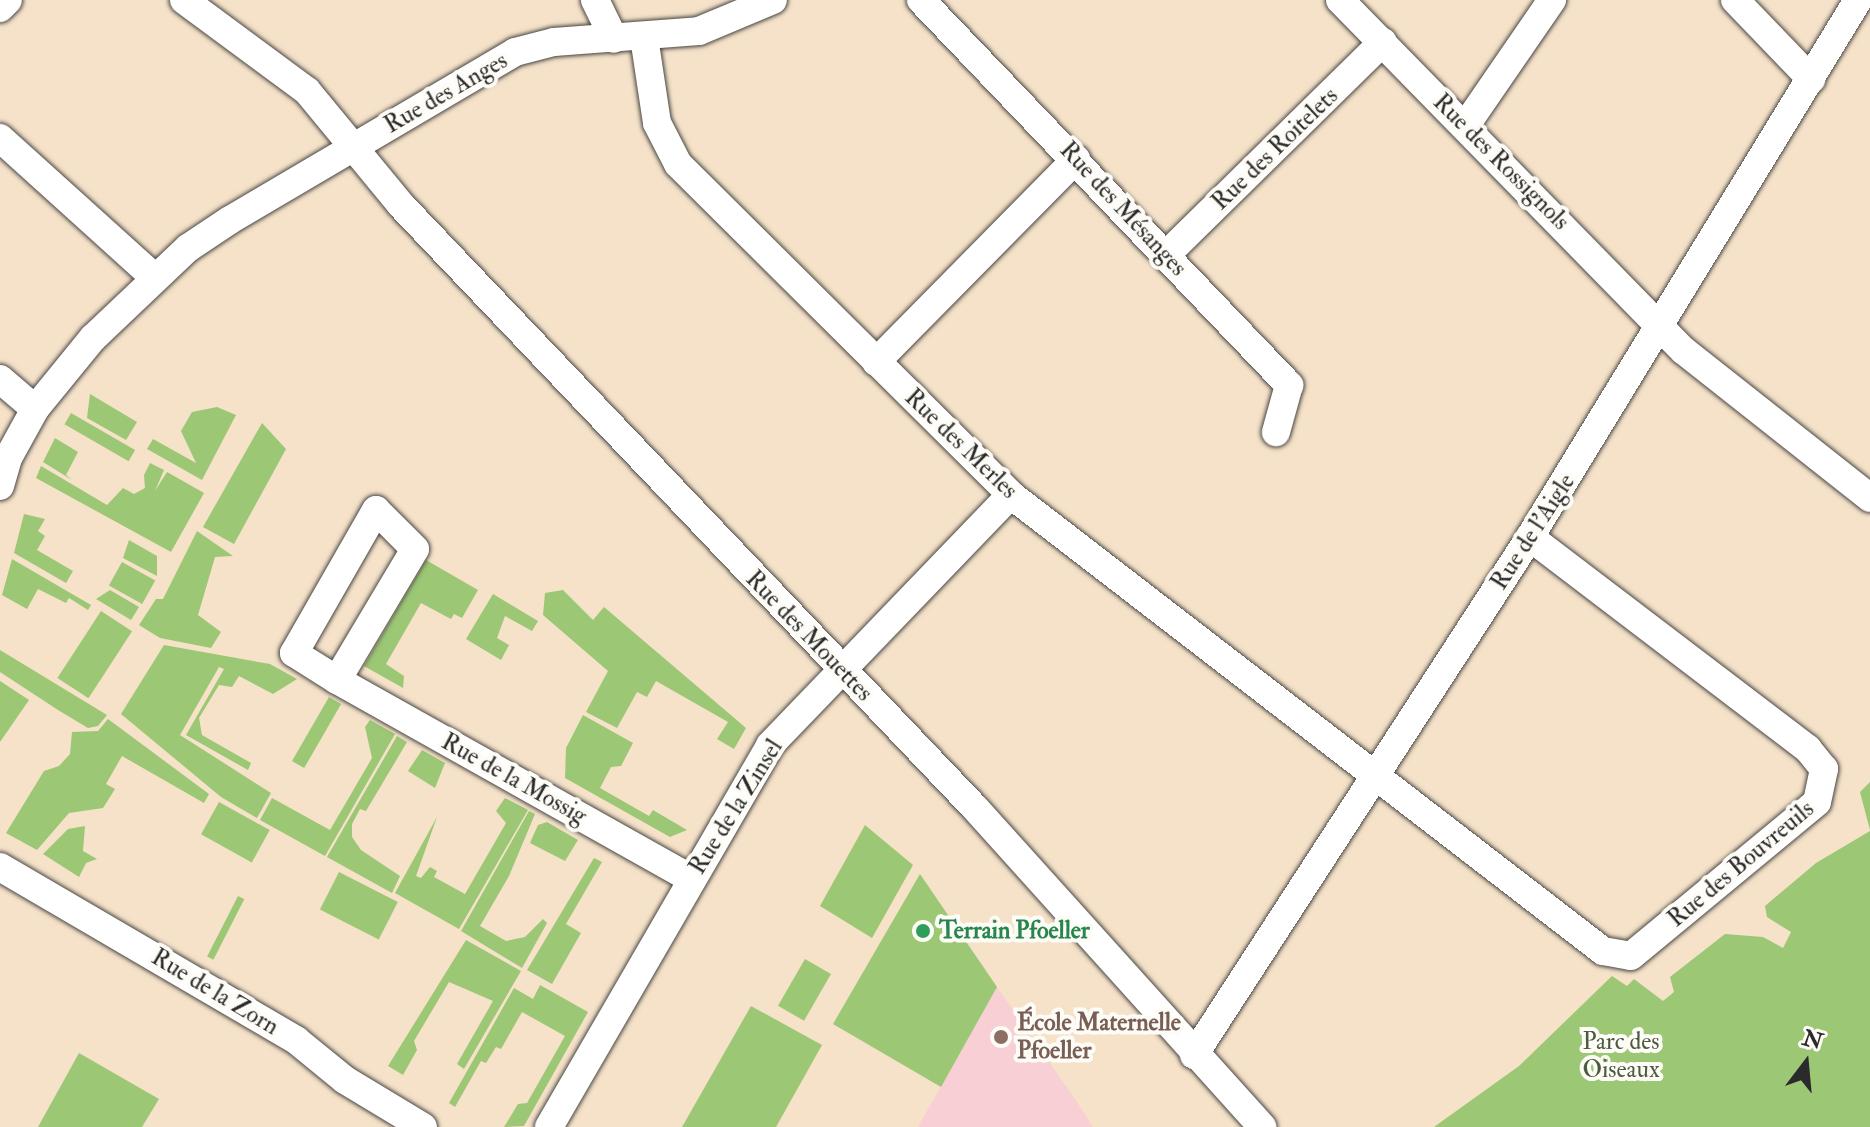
<!DOCTYPE html>
<meta charset="utf-8">
<style>
body{margin:0}
#map{position:relative;width:1870px;height:1127px;overflow:hidden;background:#f5e2c9;font-family:"IM FELL Double Pica",serif}
div>[style]{position:absolute}
.built>*{inset:0;background:#f7cfd4}
.green>*{inset:0;background:#9cc774;transform-origin:0 0}
.roads{filter:drop-shadow(0 0 2px #494643) drop-shadow(0 0 2px #494643)}
.minor>*{height:28px;margin:-14px;padding:0 14px;transform-origin:14px;border-radius:14px;background:#fff}
.dots>*{width:22px;height:22px;translate:-50% -50%;box-sizing:border-box;border:4px solid #fdfcf7;border-radius:50%}
span{translate:-50% -50%;white-space:nowrap;text-align:center;line-height:1.15;-webkit-text-stroke:8px #fdfcf7;paint-order:stroke}
.street-label{font-size:24px;color:#2b2b2b}
.leisure-label{font-size:24px;color:#27864d;font-weight:700}
.left{translate:0 -50%;text-align:left}
.education-label{font-size:24px;color:#785e54;font-weight:700}
.park-label{font-size:24px;color:#4d5a41}
.north{position:absolute;left:1766px;top:1023px;width:80px;height:80px;-webkit-text-stroke:6px #fdfcf7;paint-order:stroke;rotate:16deg;font-size:22px;font-weight:700;line-height:32px;text-align:center;color:#2b2b2b}
.north::after{content:'';display:block;margin:auto;width:28px;height:36px;background:#2b2b2b;clip-path:polygon(50% 0,100% 100%,50% 72%,0 100%)}
</style>
<div id="map">
<div class="built">
<i style="clip-path:polygon(997px 987px,1079px 1105px,1093px 1127px,918px 1127px)"></i>
</div>
<div class="green">
<i style="clip-path:polygon(90px 394px,137px 422px,126px 440px,87px 418px)"></i>
<i style="clip-path:polygon(217px 407px,236px 415px,202px 480px,147px 449px,153px 439px,196px 463px,181px 431px,192px 412px)"></i>
<i style="left:71px;top:413px;width:74px;height:13px;rotate:30deg"></i>
<i style="clip-path:polygon(262px 423px,286px 449px,234px 544px,203px 527px)"></i>
<i style="clip-path:polygon(55px 438px,78px 452px,66px 475px,72px 480px,43px 462px)"></i>
<i style="clip-path:polygon(150px 463px,164px 470px,155px 491px,167px 472px,204px 493px,171px 552px,36px 478px,41px 466px,107px 505px,123px 488px,134px 494px,145px 488px,144px 475px)"></i>
<i style="clip-path:polygon(24px 514px,45px 519px,38px 531px,45px 536px,37px 550px,73px 571px,66px 583px,14px 553px)"></i>
<i style="clip-path:polygon(197px 531px,233px 556px,215px 557px,198px 615px,221px 632px,211px 648px,160px 638px,139px 625px,156px 599px,163px 599px)"></i>
<i style="clip-path:polygon(129px 540px,157px 556px,157px 576px,123px 558px)"></i>
<i style="clip-path:polygon(12px 559px,91px 605px,88px 610px,69px 598px,66px 603px,38px 589px,27px 609px,2px 595px)"></i>
<i style="clip-path:polygon(426px 560px,478px 590px,462px 618px,454px 614px,451px 619px,421px 603px,386px 664px,404px 676px,403px 688px,364px 666px)"></i>
<i style="left:122px;top:562px;width:38px;height:27px;rotate:29deg"></i>
<i style="clip-path:polygon(110px 590px,139px 607px,131px 620px,96px 599px)"></i>
<i style="clip-path:polygon(563px 590px,593px 620px,604px 607px,746px 728px,734px 749px,717px 739px,728px 722px,656px 681px,647px 697px,637px 692px,617px 728px,586px 712px,608px 671px,543px 615px,545px 593px)"></i>
<i style="clip-path:polygon(493px 594px,538px 621px,532px 631px,505px 616px,497px 638px,509px 645px,501px 660px,466px 639px)"></i>
<i style="left:101px;top:611px;width:37px;height:80px;rotate:33deg"></i>
<i style="clip-path:polygon(164px 645px,270px 664px,297px 679px,273px 694px,239px 676px,232px 687px,219px 685px,199px 718px,202px 735px,251px 763px,248px 770px,186px 735px,224px 669px,219px 667px,180px 735px,271px 793px,257px 818px,221px 797px,121px 714px)"></i>
<i style="clip-path:polygon(0 650px,107px 715px,98px 726px,88px 728px,58px 710px,0 672px)"></i>
<i style="clip-path:polygon(0 681px,29px 700px,0 742px)"></i>
<i style="left:329px;top:697px;width:14px;height:74px;rotate:30deg"></i>
<i style="clip-path:polygon(583px 715px,633px 743px,621px 766px,611px 767px,600px 788px,649px 816px,653px 810px,687px 830px,670px 837px,565px 778px,566px 748px)"></i>
<i style="clip-path:polygon(108px 719px,209px 794px,204px 803px,122px 756px,106px 784px,115px 789px,103px 808px,69px 813px,37px 850px,6px 833px,44px 771px,59px 766px,70px 754px,72px 732px,98px 731px)"></i>
<i style="clip-path:polygon(370px 720px,395px 734px,325px 856px,260px 820px,272px 798px,330px 830px,372px 758px,365px 727px)"></i>
<i style="clip-path:polygon(397px 736px,407px 742px,366px 811px,360px 809px,352px 824px,352px 837px,361px 850px,400px 876px,392px 893px,327px 857px)"></i>
<i style="clip-path:polygon(422px 750px,445px 763px,435px 788px,408px 771px)"></i>
<i style="clip-path:polygon(1870px 782px,1870px 830px,1860px 792px)"></i>
<i style="clip-path:polygon(505px 798px,528px 810px,459px 929px,395px 893px,437px 817px,416px 876px,421px 878px,430px 867px,437px 871px,434px 877px,465px 894px,506px 823px,496px 811px)"></i>
<i style="left:219px;top:802px;width:58px;height:37px;rotate:29deg"></i>
<i style="clip-path:polygon(529px 811px,535px 814px,509px 876px,480px 926px,506px 941px,525px 937px,543px 919px,547px 923px,522px 968px,461px 931px)"></i>
<i style="clip-path:polygon(547px 822px,578px 840px,565px 861px,530px 843px,538px 825px)"></i>
<i style="clip-path:polygon(865px 825px,913px 865px,872px 938px,820px 906px)"></i>
<i style="clip-path:polygon(85px 826px,83px 851px,97px 859px,86px 863px,79px 877px,43px 854px,68px 829px)"></i>
<i style="clip-path:polygon(1870px 831px,1870px 1127px,1434px 1127px,1519px 1066px,1612px 976px,1627px 986px,1634px 979px,1663px 1001px,1674px 992px,1670px 977px,1725px 934px,1763px 937px,1783px 948px,1791px 932px,1767px 917px,1765px 906px,1816px 863px)"></i>
<i style="clip-path:polygon(594px 858px,602px 862px,566px 924px,581px 933px,552px 984px,527px 970px)"></i>
<i style="left:339px;top:872px;width:66px;height:42px;rotate:27deg"></i>
<i style="clip-path:polygon(920px 874px,997px 987px,941px 1087px,833px 1024px)"></i>
<i style="left:238px;top:896px;width:7px;height:68px;rotate:27deg"></i>
<i style="clip-path:polygon(466px 940px,521px 971px,464px 1069px,457px 1064px,493px 1001px,449px 982px,414px 1041px,417px 1050px,403px 1075px,388px 1066px)"></i>
<i style="left:805px;top:959px;width:30px;height:54px;rotate:30deg"></i>
<i style="clip-path:polygon(540px 985px,588px 1012px,524px 1126px,504px 1127px,518px 1104px,527px 1103px,565px 1036px,522px 1012px,501px 1049px,496px 1047px,486px 1063px,481px 1061px,455px 1107px,449px 1103px,514px 988px,533px 999px)"></i>
<i style="clip-path:polygon(751px 1006px,822px 1045px,776px 1127px,682px 1127px)"></i>
<i style="clip-path:polygon(79px 1053px,159px 1099px,142px 1127px,38px 1127px)"></i>
</div>
<div class="roads">
<div class="minor">
<i style="left:184px;top:0;width:153px;rotate:36.5deg"></i>
<i style="left:307px;top:91px;width:146px;rotate:50.5deg"></i>
<i style="left:400px;top:204px;width:835px;rotate:46.41deg"></i>
<i style="left:976px;top:809px;width:428px;rotate:48deg"></i>
<i style="left:595px;top:0;width:43px;rotate:64deg"></i>
<i style="left:921px;top:0;width:533px;rotate:46.29deg"></i>
<i style="left:1289px;top:385px;width:49px;rotate:105.5deg"></i>
<i style="left:1340px;top:0;width:491px;rotate:45.6deg"></i>
<i style="left:1684px;top:351px;width:237px;rotate:38.3deg"></i>
<i style="left:1735px;top:0;width:110px;rotate:46.1deg"></i>
<i style="left:0;top:8px;width:11px;rotate:-45deg"></i>
<i style="left:644px;top:37px;width:87px;rotate:81.4deg"></i>
<i style="left:657px;top:123px;width:46px;rotate:62.9deg"></i>
<i style="left:678px;top:164px;width:470px;rotate:44.8deg"></i>
<i style="left:1011px;top:495px;width:747px;rotate:37.61deg"></i>
<i style="left:1603px;top:951px;width:28px;rotate:10deg"></i>
<i style="left:1631px;top:956px;width:241px;rotate:-39.6deg"></i>
<i style="left:1817px;top:802px;width:34px;rotate:-78deg"></i>
<i style="left:1824px;top:769px;width:26px;rotate:-129deg"></i>
<i style="left:1808px;top:749px;width:350px;rotate:-142.7deg"></i>
<i style="left:1466px;top:125px;width:152px;rotate:-55.5deg"></i>
<i style="left:0;top:138px;width:209px;rotate:42.1deg"></i>
<i style="left:1166px;top:255px;width:304px;rotate:-44.5deg"></i>
<i style="left:876px;top:362px;width:285px;rotate:-45.4deg"></i>
<i style="left:0;top:379px;width:46px;rotate:40.6deg"></i>
<i style="left:0;top:486px;width:29px;rotate:-74deg"></i>
<i style="left:8px;top:458px;width:56px;rotate:-61.1deg"></i>
<i style="left:35px;top:409px;width:92px;rotate:-50.8deg"></i>
<i style="left:93px;top:338px;width:131px;rotate:-43.5deg"></i>
<i style="left:188px;top:248px;width:50px;rotate:-33.7deg"></i>
<i style="left:230px;top:220px;width:331px;rotate:-30.5deg"></i>
<i style="left:515px;top:52px;width:40px;rotate:-14.4deg"></i>
<i style="left:554px;top:42px;width:145px;rotate:-4.3deg"></i>
<i style="left:699px;top:31px;width:80px;rotate:-22.7deg"></i>
<i style="left:337px;top:680px;width:152px;rotate:-59.2deg"></i>
<i style="left:415px;top:549px;width:55px;rotate:-135deg"></i>
<i style="left:376px;top:510px;width:165px;rotate:119.8deg"></i>
<i style="left:294px;top:653px;width:51px;rotate:32.1deg"></i>
<i style="left:337px;top:680px;width:406px;rotate:29.3deg"></i>
<i style="left:0;top:867px;width:343px;rotate:30.3deg"></i>
<i style="left:296px;top:1040px;width:63px;rotate:39.2deg"></i>
<i style="left:345px;top:1080px;width:91px;rotate:31.1deg"></i>
<i style="left:1194px;top:1055px;width:617px;rotate:-57.03deg"></i>
<i style="left:1530px;top:537px;width:629px;rotate:-58.58deg"></i>
<i style="left:549px;top:1127px;width:441px;rotate:-59.9deg"></i>
<i style="left:770px;top:745px;width:347px;rotate:-46.1deg"></i>
</div>
</div>
<div class="dots">
<i style="left:923px;top:931px;background:#2e9e5b"></i>
<i style="left:1001px;top:1037px;background:#8d6e63"></i>
</div>
<div class="street-label">
<span style="left:446px;top:93px;rotate:-30deg">Rue des Anges</span>
<span style="left:1275px;top:149px;rotate:-44deg">Rue des Roitelets</span>
<span style="left:1501px;top:162px;rotate:45deg">Rue des Rossignols</span>
<span style="left:1123px;top:209px;rotate:47deg">Rue des Mésanges</span>
<span style="left:961px;top:444px;rotate:44deg">Rue des Merles</span>
<span style="left:1533px;top:532px;rotate:-57deg">Rue de l'Aigle</span>
<span style="left:809px;top:636px;rotate:46deg">Rue des Mouettes</span>
<span style="left:514px;top:779px;rotate:29deg">Rue de la Mossig</span>
<span style="left:736px;top:807px;rotate:-58deg">Rue de la Zinsel</span>
<span style="left:1741px;top:864px;rotate:-40deg">Rue des Bouvreuils</span>
<span style="left:215px;top:992px;rotate:31deg">Rue de la Zorn</span>
</div>
<div class="leisure-label">
<span class="left" style="left:939px;top:931px">Terrain Pfoeller</span>
</div>
<div class="education-label">
<span class="left" style="left:1017px;top:1037px">École Maternelle<br>Pfoeller</span>
</div>
<div class="park-label">
<span style="left:1621px;top:1056px">Parc des<br>Oiseaux</span>
</div>
<div class="north">N</div>
</div>
